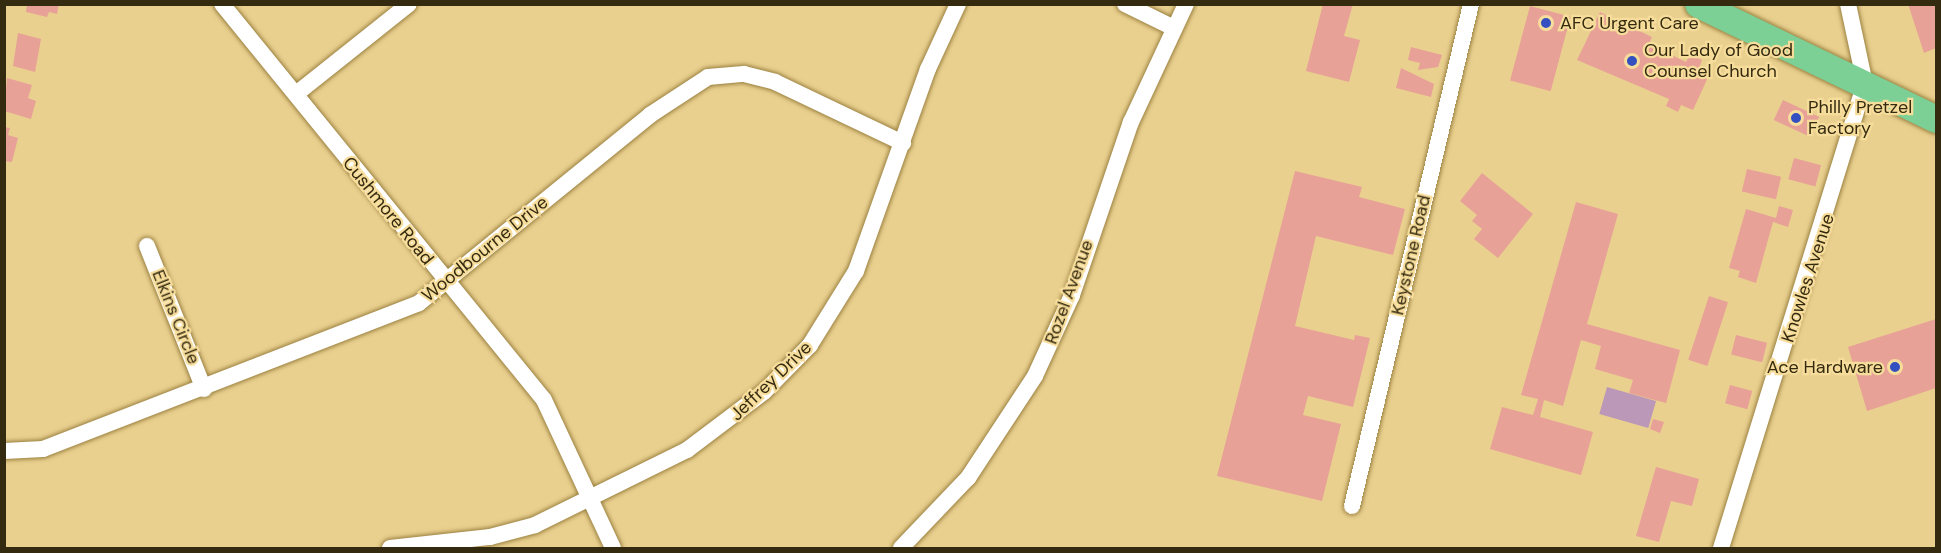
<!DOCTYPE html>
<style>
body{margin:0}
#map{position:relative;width:1941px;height:553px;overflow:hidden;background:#ead08f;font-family:"DM Sans",sans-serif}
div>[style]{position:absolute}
.green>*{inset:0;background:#bb98b8;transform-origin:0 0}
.building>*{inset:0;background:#e7a197;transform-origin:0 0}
.roads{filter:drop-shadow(0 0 2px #9b8242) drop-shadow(0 0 2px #9b8242)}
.minor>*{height:16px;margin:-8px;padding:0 8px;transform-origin:8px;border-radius:8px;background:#fff}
.primary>*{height:27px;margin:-13.5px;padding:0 13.5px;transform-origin:13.5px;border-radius:13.5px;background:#7cd095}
.dots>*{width:16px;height:16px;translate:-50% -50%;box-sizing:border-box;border:3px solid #f7dd9b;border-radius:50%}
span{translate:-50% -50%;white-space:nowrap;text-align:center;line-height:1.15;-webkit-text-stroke:4.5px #f7dd9b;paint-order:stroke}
.poi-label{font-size:18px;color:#342a0f}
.left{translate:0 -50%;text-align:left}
.right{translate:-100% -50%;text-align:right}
.street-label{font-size:18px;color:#342a0f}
.frame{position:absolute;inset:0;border:6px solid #342a0f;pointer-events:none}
</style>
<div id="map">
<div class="green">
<i style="left:1607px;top:387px;width:51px;height:28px;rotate:16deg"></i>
</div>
<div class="building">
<i style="clip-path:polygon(27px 4px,59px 4px,57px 14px,49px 12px,47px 17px,26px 12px)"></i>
<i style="clip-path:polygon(1323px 4px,1353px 4px,1344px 36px,1360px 40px,1349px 82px,1306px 71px)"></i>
<i style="clip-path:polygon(1908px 4px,1936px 4px,1936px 48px,1924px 53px)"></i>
<i style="left:1530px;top:6px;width:42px;height:77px;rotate:15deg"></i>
<i style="clip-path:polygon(1600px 12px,1652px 37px,1649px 44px,1686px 62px,1690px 54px,1702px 60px,1699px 68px,1710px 73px,1693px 110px,1681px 105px,1678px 112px,1666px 106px,1669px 99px,1577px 60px)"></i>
<i style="clip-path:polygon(18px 33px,41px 39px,35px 72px,13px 66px)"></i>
<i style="clip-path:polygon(1411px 47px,1442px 55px,1438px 67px,1418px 70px,1420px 63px,1408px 60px)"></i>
<i style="clip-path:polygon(1401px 68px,1434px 84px,1431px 97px,1396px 88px)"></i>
<i style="clip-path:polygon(7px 78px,32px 85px,28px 98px,36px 101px,31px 119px,4px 111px)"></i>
<i style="left:1783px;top:100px;width:40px;height:22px;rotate:25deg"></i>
<i style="clip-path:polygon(4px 127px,10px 128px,8px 135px,18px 138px,12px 162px,4px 161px)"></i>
<i style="left:1794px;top:158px;width:28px;height:22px;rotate:15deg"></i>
<i style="left:1747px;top:169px;width:35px;height:23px;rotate:13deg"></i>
<i style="clip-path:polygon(1295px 171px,1362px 187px,1359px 197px,1405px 209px,1393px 255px,1316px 236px,1295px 326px,1354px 340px,1355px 335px,1370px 338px,1353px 407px,1308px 396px,1303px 415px,1341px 424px,1322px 501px,1217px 476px)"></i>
<i style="clip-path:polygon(1482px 173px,1533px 214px,1498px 258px,1474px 239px,1482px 229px,1472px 221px,1477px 215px,1460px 201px)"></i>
<i style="clip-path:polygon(1576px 202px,1618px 214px,1587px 324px,1680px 350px,1666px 403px,1629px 393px,1633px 380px,1595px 369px,1601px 346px,1581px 340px,1563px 406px,1544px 400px,1540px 417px,1593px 432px,1581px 475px,1490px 449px,1502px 407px,1533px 415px,1538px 399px,1521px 395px)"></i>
<i style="clip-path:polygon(1779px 206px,1793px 210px,1788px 227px,1773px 222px,1756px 283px,1738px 277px,1740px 271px,1729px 268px,1746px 209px,1776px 218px)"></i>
<i style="left:1709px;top:296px;width:20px;height:67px;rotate:18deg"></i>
<i style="clip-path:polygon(1936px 319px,1936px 388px,1867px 411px,1848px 347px)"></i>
<i style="left:1736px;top:335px;width:32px;height:20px;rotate:14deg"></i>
<i style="left:1730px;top:385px;width:23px;height:19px;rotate:15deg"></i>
<i style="clip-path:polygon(1653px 419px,1664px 422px,1660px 433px,1650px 429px)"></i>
<i style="clip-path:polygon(1656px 467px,1699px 479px,1692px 506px,1671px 501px,1659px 542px,1636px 536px)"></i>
</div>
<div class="roads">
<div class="minor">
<i style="left:222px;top:4px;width:510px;rotate:50.88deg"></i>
<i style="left:544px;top:400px;width:163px;rotate:65deg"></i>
<i style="left:1125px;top:4px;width:55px;rotate:26.1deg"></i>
<i style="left:296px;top:94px;width:144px;rotate:-38.5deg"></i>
<i style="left:147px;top:246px;width:154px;rotate:68.3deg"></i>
<i style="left:4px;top:451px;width:39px;rotate:-3deg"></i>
<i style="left:43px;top:449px;width:403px;rotate:-21.2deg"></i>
<i style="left:419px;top:303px;width:298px;rotate:-39.1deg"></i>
<i style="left:650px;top:115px;width:69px;rotate:-33.2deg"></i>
<i style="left:708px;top:77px;width:36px;rotate:-5deg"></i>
<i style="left:744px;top:74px;width:32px;rotate:14deg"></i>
<i style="left:775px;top:82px;width:142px;rotate:25.5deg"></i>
<i style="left:1352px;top:506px;width:516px;rotate:-76.66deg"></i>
<i style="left:390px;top:548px;width:101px;rotate:-6.3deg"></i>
<i style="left:490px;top:537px;width:47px;rotate:-14.9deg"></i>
<i style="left:535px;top:525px;width:169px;rotate:-26.3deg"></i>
<i style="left:687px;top:450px;width:96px;rotate:-37deg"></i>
<i style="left:764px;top:392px;width:66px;rotate:-45.6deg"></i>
<i style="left:810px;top:345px;width:87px;rotate:-58.1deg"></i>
<i style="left:856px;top:271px;width:214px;rotate:-70.4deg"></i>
<i style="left:928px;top:69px;width:72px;rotate:-65.2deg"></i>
<i style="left:901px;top:548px;width:97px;rotate:-46.3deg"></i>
<i style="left:968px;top:478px;width:122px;rotate:-56.7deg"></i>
<i style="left:1035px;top:376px;width:89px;rotate:-65.4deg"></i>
<i style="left:1072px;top:295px;width:183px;rotate:-71.2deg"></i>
<i style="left:1131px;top:122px;width:130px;rotate:-65deg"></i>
<i style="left:1721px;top:548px;width:486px;rotate:-72.8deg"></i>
<i style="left:1865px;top:84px;width:82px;rotate:-102deg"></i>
</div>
<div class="primary">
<i style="left:1698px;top:4px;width:264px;rotate:25.8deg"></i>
</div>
</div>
<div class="dots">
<i style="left:1546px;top:23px;background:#334fc0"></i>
<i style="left:1632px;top:61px;background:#334fc0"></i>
<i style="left:1796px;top:118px;background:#334fc0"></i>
<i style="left:1895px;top:367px;background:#334fc0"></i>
</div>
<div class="poi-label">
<span class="left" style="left:1560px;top:23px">AFC Urgent Care</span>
<span class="left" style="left:1644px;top:61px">Our Lady of Good<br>Counsel Church</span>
<span class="left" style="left:1808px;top:118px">Philly Pretzel<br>Factory</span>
<span class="right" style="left:1883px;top:367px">Ace Hardware</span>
</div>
<div class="street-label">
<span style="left:388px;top:211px;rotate:51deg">Cushmore Road</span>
<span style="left:485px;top:249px;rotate:-39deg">Woodbourne Drive</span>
<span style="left:1411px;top:255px;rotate:-77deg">Keystone Road</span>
<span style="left:1808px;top:278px;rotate:-72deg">Knowles Avenue</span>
<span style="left:1069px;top:292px;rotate:-70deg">Rozel Avenue</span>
<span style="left:176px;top:317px;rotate:68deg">Elkins Circle</span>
<span style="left:771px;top:381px;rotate:-44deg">Jeffrey Drive</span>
</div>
<div class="frame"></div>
</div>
